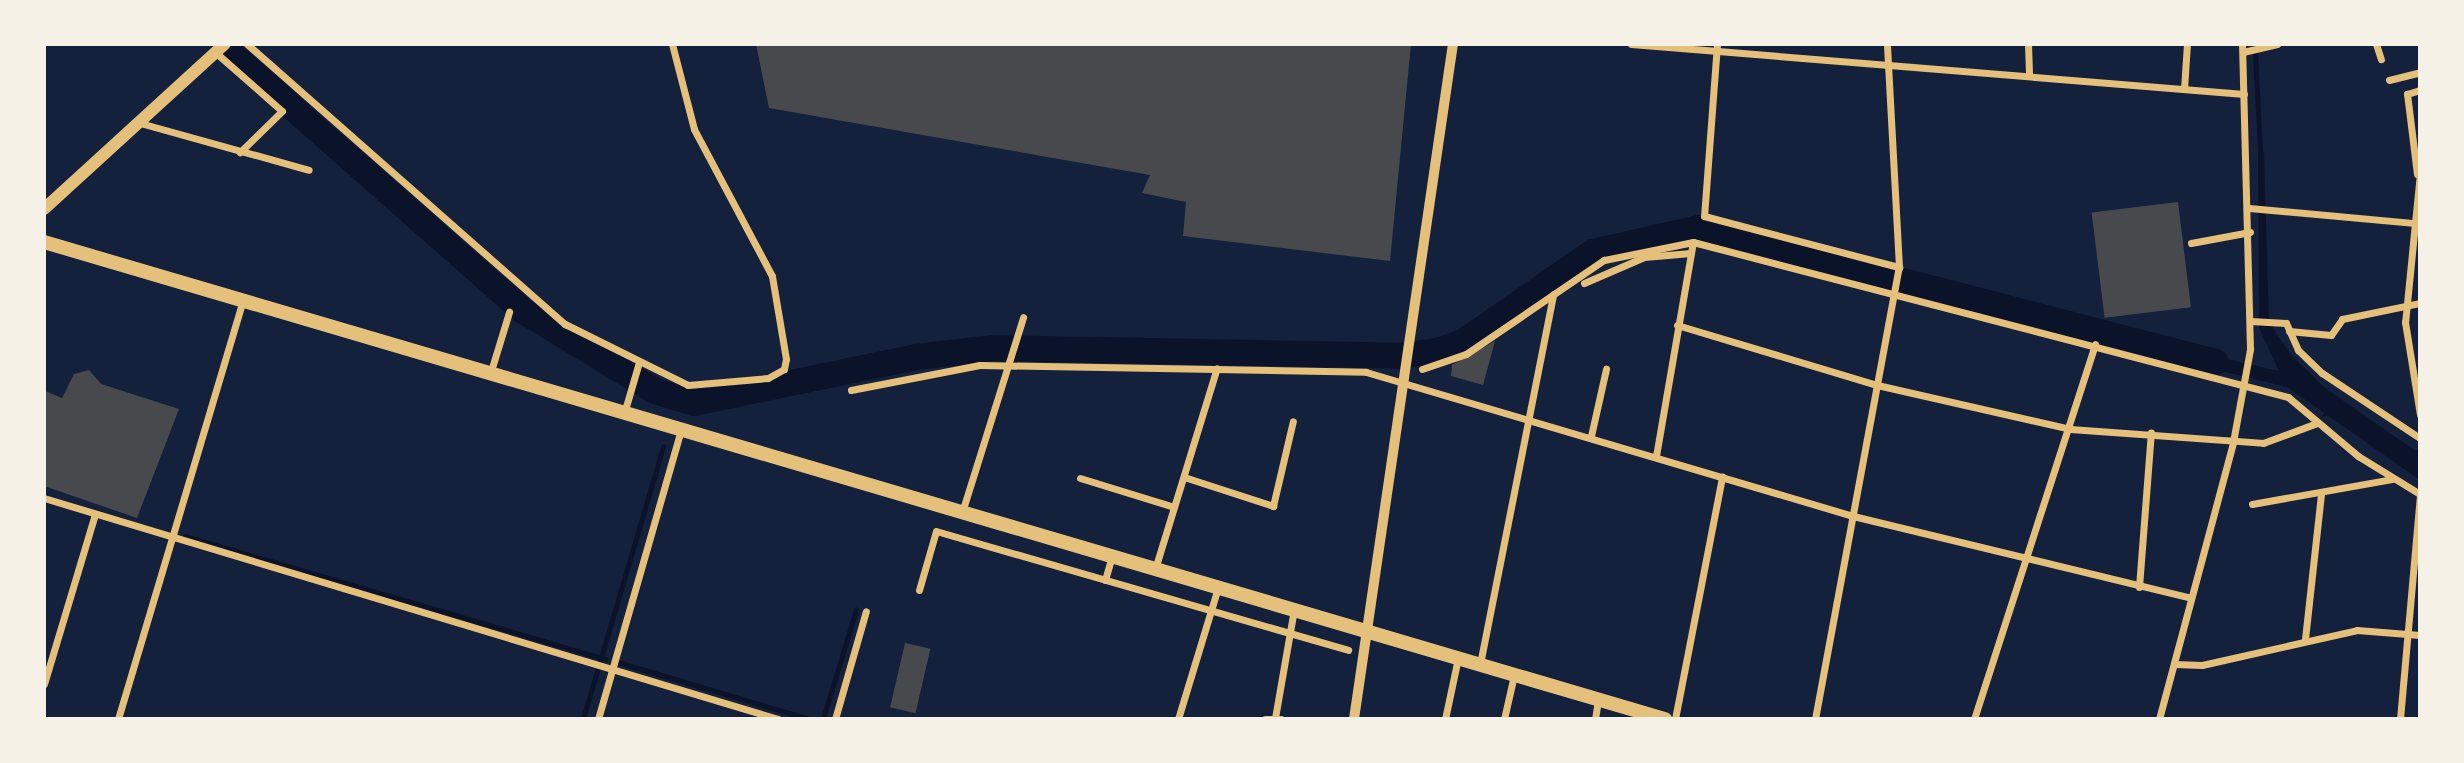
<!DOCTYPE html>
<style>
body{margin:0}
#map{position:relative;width:2464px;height:763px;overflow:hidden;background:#14213d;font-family:Helvetica,sans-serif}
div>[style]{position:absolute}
.water>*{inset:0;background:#0b132b}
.stream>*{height:4.5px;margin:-2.25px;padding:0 2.25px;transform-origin:2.25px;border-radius:2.25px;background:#0b132b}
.river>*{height:26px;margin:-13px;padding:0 13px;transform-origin:13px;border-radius:13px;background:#0b132b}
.building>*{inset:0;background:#48494c;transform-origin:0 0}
.minor>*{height:7px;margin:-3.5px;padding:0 3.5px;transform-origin:3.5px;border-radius:3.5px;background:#e5c07b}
.tertiary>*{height:10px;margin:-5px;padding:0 5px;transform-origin:5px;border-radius:5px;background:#e5c07b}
.secondary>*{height:12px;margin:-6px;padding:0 6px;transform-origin:6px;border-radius:6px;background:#e5c07b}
.primary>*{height:14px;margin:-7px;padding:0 7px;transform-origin:7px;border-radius:7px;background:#e5c07b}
span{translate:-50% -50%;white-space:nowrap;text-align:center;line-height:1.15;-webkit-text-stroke:7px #f6f1e7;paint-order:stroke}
.frame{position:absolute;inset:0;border:46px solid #f6f1e7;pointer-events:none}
</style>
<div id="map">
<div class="water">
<i style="clip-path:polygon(2264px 152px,2269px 322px,2291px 355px,2325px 388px,2416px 451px,2420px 445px,2420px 480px,2327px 415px,2321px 418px,2324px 413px,2287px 387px,2181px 361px,2184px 349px,2279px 371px,2259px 328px,2258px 153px)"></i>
</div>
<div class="stream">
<i style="left:2255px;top:44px;width:114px;rotate:87deg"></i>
<i style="left:185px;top:536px;width:438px;rotate:16.3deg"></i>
<i style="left:618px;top:662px;width:199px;rotate:16.6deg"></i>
<i style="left:583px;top:719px;width:284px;rotate:-73.6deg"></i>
<i style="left:823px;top:719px;width:114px;rotate:-73.2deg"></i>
</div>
<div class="river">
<i style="left:234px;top:56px;width:385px;rotate:41.4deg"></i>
<i style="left:523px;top:311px;width:154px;rotate:31.2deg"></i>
<i style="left:655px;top:391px;width:41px;rotate:17.1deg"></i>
<i style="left:694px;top:403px;width:227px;rotate:-11.7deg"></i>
<i style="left:916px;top:357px;width:78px;rotate:-6.7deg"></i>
<i style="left:993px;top:348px;width:407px;rotate:1.1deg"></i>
<i style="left:1400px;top:356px;width:37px;rotate:-8deg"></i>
<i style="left:1437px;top:351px;width:28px;rotate:-19deg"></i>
<i style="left:1463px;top:342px;width:158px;rotate:-34.7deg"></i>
<i style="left:1593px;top:252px;width:109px;rotate:-12.8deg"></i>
<i style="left:1699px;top:228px;width:534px;rotate:14.53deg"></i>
</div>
<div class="building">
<i style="clip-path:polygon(756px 44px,1411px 44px,1390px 261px,1183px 236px,1186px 202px,1142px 193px,1150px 175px,769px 108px)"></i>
<i style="left:2178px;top:202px;width:106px;height:87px;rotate:83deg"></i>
<i style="clip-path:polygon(1495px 341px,1483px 385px,1451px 376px,1452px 365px)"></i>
<i style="clip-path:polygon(89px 370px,101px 384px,179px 409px,137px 518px,44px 486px,45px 391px,62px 398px,74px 374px)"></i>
<i style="left:905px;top:643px;width:26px;height:66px;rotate:13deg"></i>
</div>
<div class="minor">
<i style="left:247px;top:44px;width:424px;rotate:41.4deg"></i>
<i style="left:565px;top:324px;width:137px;rotate:26.4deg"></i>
<i style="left:688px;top:385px;width:80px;rotate:-5deg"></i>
<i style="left:768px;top:378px;width:18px;rotate:-29deg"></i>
<i style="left:784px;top:369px;width:10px;rotate:-79deg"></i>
<i style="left:786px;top:359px;width:84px;rotate:-99.6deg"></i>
<i style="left:772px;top:276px;width:166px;rotate:-118deg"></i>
<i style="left:694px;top:129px;width:88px;rotate:-104.5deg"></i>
<i style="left:1631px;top:44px;width:615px;rotate:4.66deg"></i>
<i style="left:1717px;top:44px;width:172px;rotate:94.3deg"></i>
<i style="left:1704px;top:216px;width:202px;rotate:14.7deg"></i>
<i style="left:2028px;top:44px;width:31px;rotate:88deg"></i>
<i style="left:2376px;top:44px;width:16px;rotate:72deg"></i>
<i style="left:215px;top:52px;width:89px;rotate:41.4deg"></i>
<i style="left:282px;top:111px;width:59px;rotate:135.7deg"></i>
<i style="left:2243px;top:52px;width:35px;rotate:-13deg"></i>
<i style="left:2389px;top:80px;width:32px;rotate:-14deg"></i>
<i style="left:2184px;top:89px;width:45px;rotate:-86.2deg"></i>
<i style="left:140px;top:123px;width:175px;rotate:15.5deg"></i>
<i style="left:2420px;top:173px;width:150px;rotate:95.7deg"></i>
<i style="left:2405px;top:322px;width:94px;rotate:80.8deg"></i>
<i style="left:2417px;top:174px;width:81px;rotate:-97.1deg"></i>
<i style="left:2407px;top:94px;width:14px;rotate:-17deg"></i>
<i style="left:2249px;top:208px;width:167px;rotate:5.2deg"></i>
<i style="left:2191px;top:243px;width:60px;rotate:-10.6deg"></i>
<i style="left:1584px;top:283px;width:65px;rotate:-23.4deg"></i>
<i style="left:1644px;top:257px;width:47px;rotate:-4.9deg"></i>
<i style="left:2250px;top:321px;width:36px;rotate:3deg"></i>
<i style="left:2286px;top:323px;width:30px;rotate:66deg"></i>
<i style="left:2298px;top:350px;width:33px;rotate:44deg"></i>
<i style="left:2322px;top:373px;width:118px;rotate:33.6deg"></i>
<i style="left:1677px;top:325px;width:209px;rotate:16.7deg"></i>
<i style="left:1877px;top:385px;width:198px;rotate:12.8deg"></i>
<i style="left:2070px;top:429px;width:194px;rotate:4.1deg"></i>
<i style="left:2263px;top:443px;width:58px;rotate:-20.3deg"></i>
<i style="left:2289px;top:331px;width:42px;rotate:5.4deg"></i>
<i style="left:2331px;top:335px;width:19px;rotate:-55deg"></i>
<i style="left:2342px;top:319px;width:80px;rotate:-11.6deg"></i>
<i style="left:1422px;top:369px;width:46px;rotate:-18.8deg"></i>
<i style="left:1466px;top:354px;width:167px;rotate:-34.3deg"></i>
<i style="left:1604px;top:260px;width:91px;rotate:-11.4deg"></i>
<i style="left:491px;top:371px;width:62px;rotate:-73deg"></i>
<i style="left:851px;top:390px;width:131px;rotate:-11deg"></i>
<i style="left:980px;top:365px;width:386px;rotate:1deg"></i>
<i style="left:1366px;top:372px;width:508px;rotate:16.47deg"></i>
<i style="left:1853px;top:516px;width:348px;rotate:13.6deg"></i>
<i style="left:625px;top:410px;width:50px;rotate:-73.7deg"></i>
<i style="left:1591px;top:436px;width:69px;rotate:-77.4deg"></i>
<i style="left:1656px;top:456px;width:217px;rotate:-80.2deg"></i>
<i style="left:1693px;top:242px;width:615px;rotate:14.6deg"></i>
<i style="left:2288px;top:397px;width:92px;rotate:40.1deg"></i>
<i style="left:2358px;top:456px;width:73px;rotate:31.5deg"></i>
<i style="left:1184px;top:477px;width:94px;rotate:18deg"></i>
<i style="left:1273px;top:506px;width:87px;rotate:-76.8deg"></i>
<i style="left:1080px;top:478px;width:98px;rotate:17.1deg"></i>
<i style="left:44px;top:498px;width:767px;rotate:16.76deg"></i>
<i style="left:2252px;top:504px;width:142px;rotate:-10.1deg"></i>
<i style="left:963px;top:509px;width:201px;rotate:-72.6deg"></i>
<i style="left:1155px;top:569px;width:210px;rotate:-72.9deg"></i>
<i style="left:1105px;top:580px;width:25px;rotate:-74deg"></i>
<i style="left:2139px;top:587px;width:155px;rotate:-85.6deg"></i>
<i style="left:919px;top:590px;width:61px;rotate:-73.9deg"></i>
<i style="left:936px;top:531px;width:429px;rotate:16.1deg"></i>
<i style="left:2305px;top:639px;width:146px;rotate:-83.7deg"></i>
<i style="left:1480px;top:664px;width:377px;rotate:-78.8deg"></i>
<i style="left:2174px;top:664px;width:28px;rotate:2deg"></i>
<i style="left:2202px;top:665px;width:159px;rotate:-12.7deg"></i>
<i style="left:2357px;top:630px;width:63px;rotate:4.5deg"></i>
<i style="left:44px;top:684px;width:177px;rotate:-73.3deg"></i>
<i style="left:1275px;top:718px;width:111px;rotate:-80.1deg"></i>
<i style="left:118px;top:719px;width:436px;rotate:-73.4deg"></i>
<i style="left:598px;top:719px;width:304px;rotate:-74deg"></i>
<i style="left:835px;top:719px;width:112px;rotate:-74deg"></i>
<i style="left:1178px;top:719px;width:138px;rotate:-73.1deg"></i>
<i style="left:1265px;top:719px;width:16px"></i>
<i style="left:1445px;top:719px;width:62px;rotate:-78deg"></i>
<i style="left:1504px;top:719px;width:45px;rotate:-77.2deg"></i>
<i style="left:1595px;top:719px;width:20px;rotate:-81deg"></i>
<i style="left:1675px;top:719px;width:247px;rotate:-79deg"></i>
<i style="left:1815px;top:719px;width:460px;rotate:-79.5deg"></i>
<i style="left:1899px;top:267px;width:223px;rotate:-93.1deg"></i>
<i style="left:1974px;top:719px;width:394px;rotate:-72.1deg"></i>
<i style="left:2159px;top:719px;width:287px;rotate:-75deg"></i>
<i style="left:2233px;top:442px;width:95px;rotate:-79.6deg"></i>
<i style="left:2250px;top:349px;width:305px;rotate:-91.5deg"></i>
<i style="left:2400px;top:719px;width:226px;rotate:-84.9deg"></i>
</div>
<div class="tertiary">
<i style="left:1354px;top:719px;width:682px;rotate:-81.66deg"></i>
</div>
<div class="secondary">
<i style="left:44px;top:209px;width:245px;rotate:-42.4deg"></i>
</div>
<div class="primary">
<i style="left:44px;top:242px;width:1690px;rotate:16.4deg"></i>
</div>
<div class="frame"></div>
</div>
